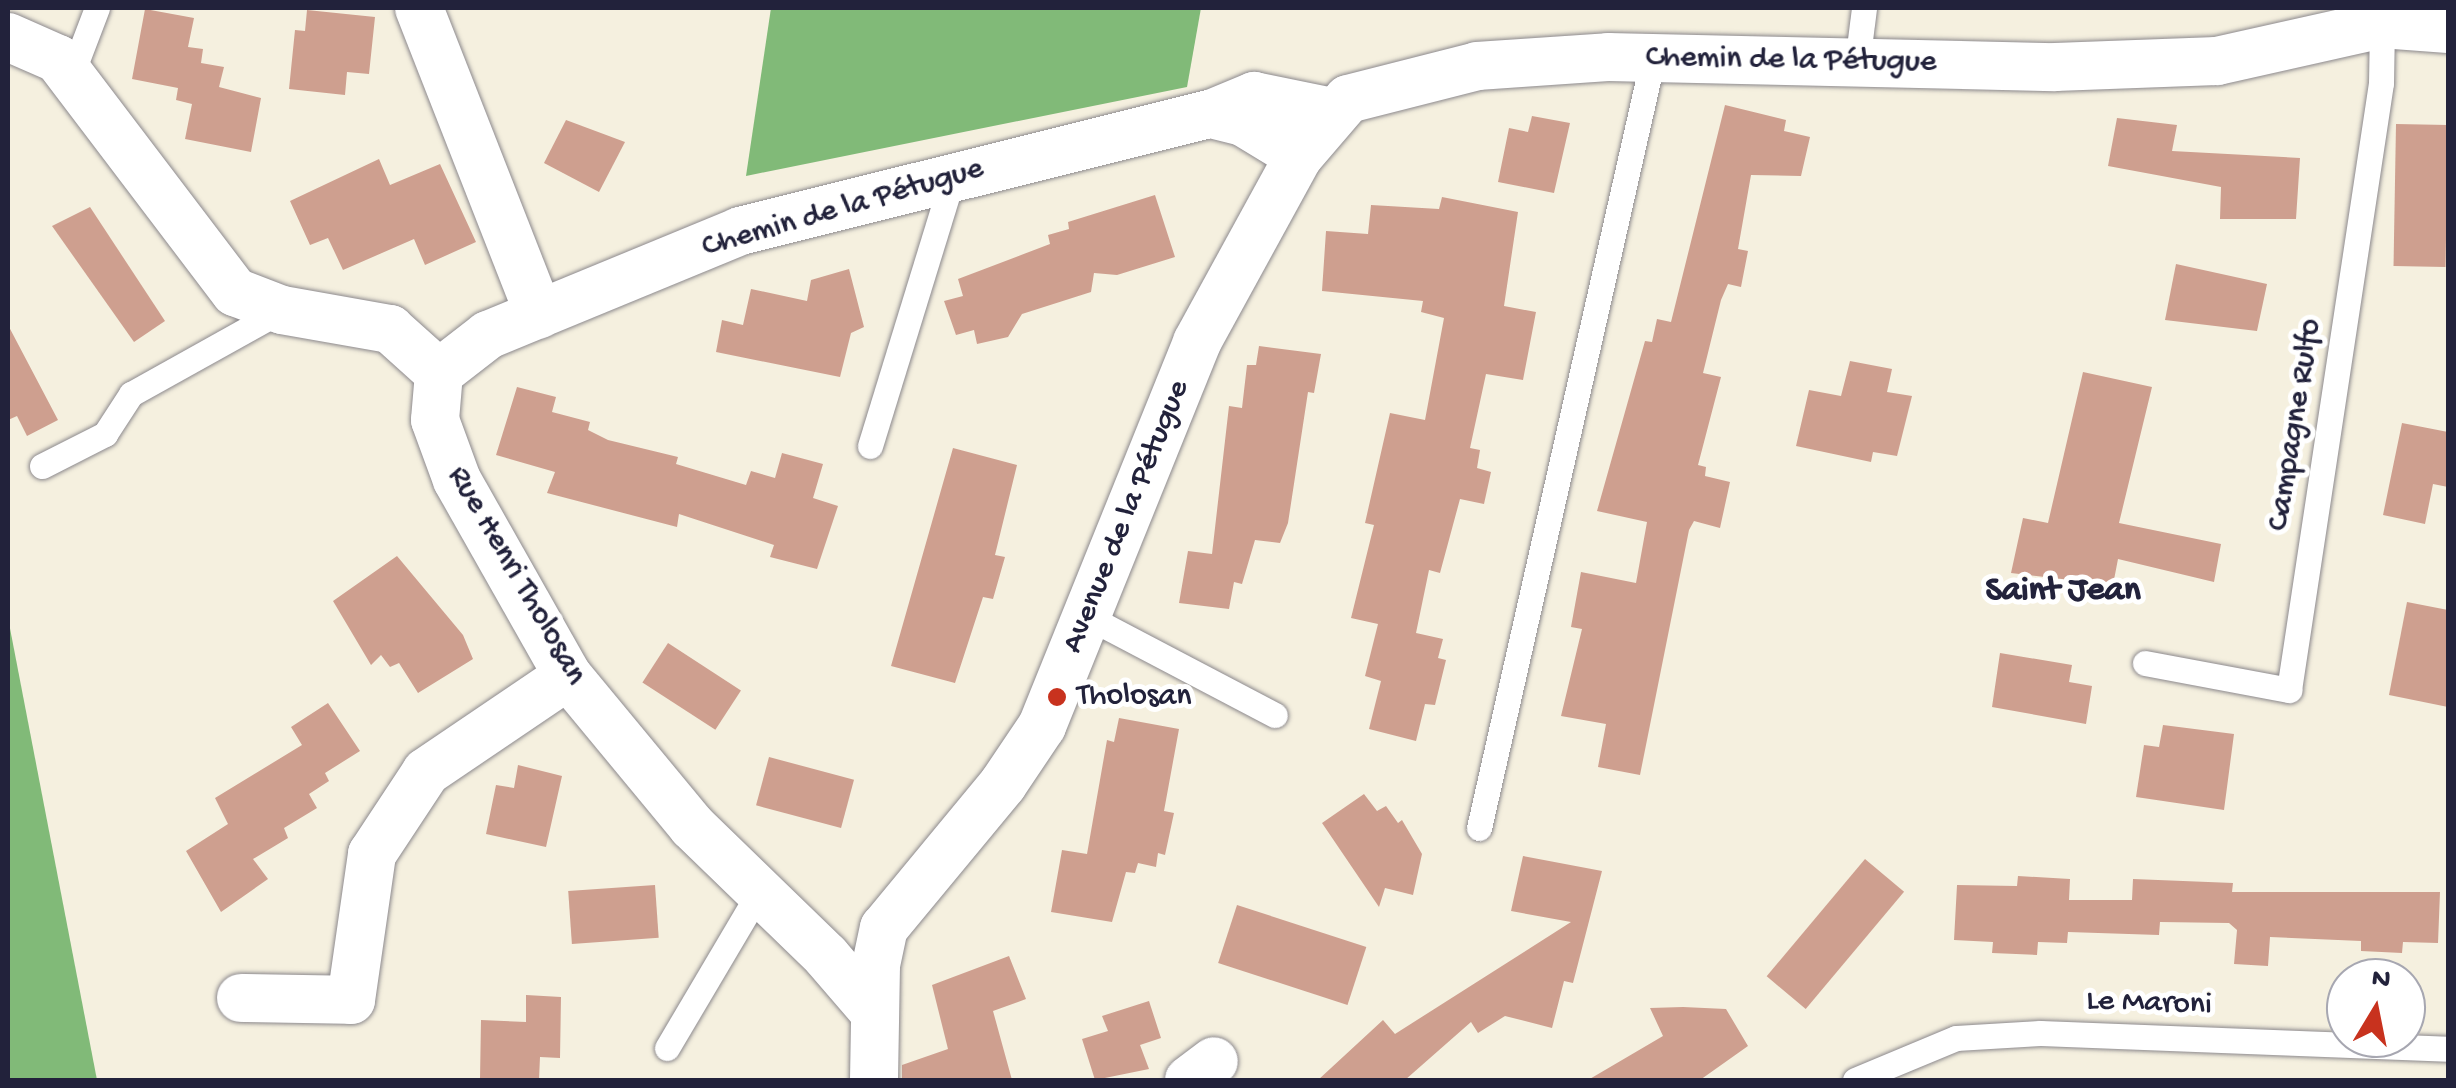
<!DOCTYPE html>
<meta charset="utf-8">
<style>
body{margin:0}
#map{position:relative;width:2456px;height:1088px;overflow:hidden;background:#f5f0df;font-family:"Gochi Hand",sans-serif}
div>[style]{position:absolute}
.forest>*{inset:0;background:#81ba78}
.building>*{inset:0;background:#ce9f8f;transform-origin:0 0}
.roads{filter:drop-shadow(0 0 2px #8c898d) drop-shadow(0 0 2px #8c898d)}
.service>*{height:25px;margin:-12.5px;padding:0 12.5px;transform-origin:12.5px;border-radius:12.5px;background:#fff}
.minor>*{height:48px;margin:-24px;padding:0 24px;transform-origin:24px;border-radius:24px;background:#fff}
.dots>*{width:28px;height:28px;translate:-50% -50%;box-sizing:border-box;border:5px solid #fff;border-radius:50%}
span{translate:-50% -50%;white-space:nowrap;text-align:center;line-height:1.15;-webkit-text-stroke:10px #fff;paint-order:stroke}
.street-label{font-size:32px;color:#22223b}
.poi-label{font-size:32px;color:#22223b}
.left{translate:0 -50%;text-align:left}
.neighbourhood-label{font-size:35px;color:#22223b;font-weight:700}
.frame{position:absolute;inset:0;border:10px solid #22223b;pointer-events:none}
.north{position:absolute;left:2326px;top:958px;width:100px;height:100px;box-sizing:border-box;background:#fff;border:2px solid #a7a7b1;border-radius:50%;rotate:10deg;font-size:28px;font-weight:700;line-height:40px;text-align:center;color:#22223b}
.north::after{content:'';display:block;margin:auto;width:35px;height:45px;background:#c8321e;clip-path:polygon(50% 0,100% 100%,50% 72%,0 100%)}
</style>
<div id="map">
<div class="forest">
<i style="clip-path:polygon(771px 8px,1201px 8px,1187px 87px,746px 176px)"></i>
<i style="clip-path:polygon(8px 618px,97px 1080px,8px 1080px)"></i>
</div>
<div class="building">
<i style="clip-path:polygon(145px 9px,194px 18px,188px 47px,203px 49px,201px 63px,224px 67px,219px 87px,261px 98px,251px 152px,185px 139px,192px 104px,176px 100px,178px 88px,132px 79px)"></i>
<i style="clip-path:polygon(307px 10px,375px 17px,369px 74px,347px 72px,345px 95px,289px 89px,295px 30px,305px 31px)"></i>
<i style="clip-path:polygon(1725px 105px,1786px 120px,1784px 131px,1810px 137px,1801px 176px,1751px 175px,1738px 249px,1748px 251px,1741px 287px,1728px 284px,1721px 300px,1703px 373px,1721px 377px,1698px 465px,1706px 467px,1705px 476px,1730px 482px,1720px 528px,1694px 521px,1689px 530px,1640px 775px,1598px 767px,1606px 724px,1561px 716px,1582px 629px,1571px 627px,1581px 572px,1636px 583px,1647px 522px,1597px 511px,1645px 341px,1652px 342px,1657px 319px,1671px 322px)"></i>
<i style="clip-path:polygon(1532px 116px,1570px 123px,1554px 193px,1498px 182px,1509px 128px,1528px 132px)"></i>
<i style="clip-path:polygon(2117px 118px,2177px 125px,2172px 151px,2300px 158px,2296px 219px,2220px 219px,2221px 187px,2108px 166px)"></i>
<i style="clip-path:polygon(566px 120px,625px 142px,599px 192px,544px 163px)"></i>
<i style="left:2396px;top:124px;width:52px;height:142px;rotate:1deg"></i>
<i style="clip-path:polygon(379px 159px,390px 185px,440px 164px,476px 242px,425px 265px,414px 239px,343px 270px,328px 238px,310px 245px,290px 201px)"></i>
<i style="clip-path:polygon(1155px 195px,1175px 257px,1117px 275px,1094px 273px,1091px 292px,1022px 314px,1008px 337px,977px 344px,974px 330px,956px 335px,944px 301px,963px 296px,958px 279px,1050px 244px,1048px 235px,1069px 229px,1068px 222px)"></i>
<i style="clip-path:polygon(1442px 197px,1518px 212px,1504px 306px,1536px 312px,1523px 380px,1486px 374px,1470px 448px,1480px 450px,1477px 468px,1491px 472px,1484px 504px,1460px 499px,1440px 573px,1429px 570px,1416px 633px,1443px 639px,1438px 658px,1446px 660px,1435px 705px,1425px 704px,1416px 741px,1369px 729px,1381px 681px,1365px 676px,1378px 624px,1351px 618px,1374px 525px,1365px 523px,1390px 413px,1425px 420px,1444px 318px,1421px 312px,1423px 301px,1322px 291px,1326px 231px,1368px 234px,1371px 205px,1439px 209px)"></i>
<i style="clip-path:polygon(90px 207px,165px 321px,134px 342px,52px 226px)"></i>
<i style="clip-path:polygon(2176px 264px,2267px 284px,2257px 331px,2165px 320px)"></i>
<i style="clip-path:polygon(849px 269px,864px 327px,851px 333px,840px 377px,716px 352px,722px 320px,743px 325px,751px 289px,807px 301px,811px 280px)"></i>
<i style="clip-path:polygon(8px 325px,58px 420px,27px 436px,17px 416px,8px 420px)"></i>
<i style="clip-path:polygon(1259px 346px,1321px 354px,1314px 393px,1308px 392px,1288px 523px,1280px 543px,1255px 540px,1242px 584px,1234px 582px,1229px 609px,1179px 603px,1188px 551px,1212px 554px,1229px 406px,1242px 408px,1247px 365px,1256px 365px)"></i>
<i style="clip-path:polygon(1850px 361px,1892px 369px,1887px 392px,1912px 396px,1897px 456px,1873px 452px,1871px 462px,1796px 446px,1809px 390px,1841px 396px)"></i>
<i style="clip-path:polygon(2083px 372px,2152px 387px,2119px 523px,2221px 544px,2214px 582px,2118px 559px,2113px 585px,2011px 573px,2023px 518px,2048px 523px)"></i>
<i style="clip-path:polygon(517px 387px,556px 397px,552px 412px,590px 422px,588px 430px,608px 440px,678px 457px,676px 464px,746px 485px,751px 471px,775px 478px,782px 453px,823px 464px,813px 498px,838px 506px,817px 569px,770px 557px,774px 545px,679px 514px,677px 527px,547px 493px,555px 472px,496px 455px)"></i>
<i style="clip-path:polygon(2402px 423px,2448px 432px,2448px 487px,2433px 484px,2425px 524px,2383px 515px)"></i>
<i style="clip-path:polygon(953px 448px,1017px 465px,995px 555px,1005px 557px,993px 599px,983px 597px,955px 683px,891px 666px)"></i>
<i style="clip-path:polygon(397px 556px,463px 635px,473px 659px,418px 693px,399px 663px,390px 667px,381px 655px,371px 665px,333px 601px)"></i>
<i style="clip-path:polygon(2407px 602px,2448px 610px,2448px 707px,2389px 695px)"></i>
<i style="left:668px;top:643px;width:87px;height:47px;rotate:33deg"></i>
<i style="clip-path:polygon(2000px 653px,2072px 665px,2069px 682px,2092px 686px,2086px 724px,1992px 707px)"></i>
<i style="clip-path:polygon(328px 703px,360px 751px,325px 773px,329px 781px,309px 794px,317px 808px,284px 828px,288px 838px,253px 859px,268px 879px,221px 912px,186px 851px,228px 824px,215px 798px,302px 745px,291px 727px)"></i>
<i style="clip-path:polygon(1119px 718px,1179px 729px,1164px 811px,1174px 813px,1165px 855px,1158px 853px,1156px 867px,1138px 863px,1135px 873px,1126px 872px,1112px 922px,1051px 912px,1062px 850px,1087px 854px,1107px 740px,1114px 742px)"></i>
<i style="clip-path:polygon(2163px 725px,2234px 734px,2224px 810px,2136px 797px,2144px 745px,2159px 747px)"></i>
<i style="left:769px;top:757px;width:88px;height:50px;rotate:15deg"></i>
<i style="clip-path:polygon(518px 765px,562px 776px,546px 847px,486px 834px,496px 785px,514px 788px)"></i>
<i style="clip-path:polygon(1364px 794px,1377px 811px,1386px 806px,1398px 823px,1402px 820px,1422px 854px,1413px 895px,1385px 888px,1379px 907px,1322px 823px)"></i>
<i style="clip-path:polygon(1523px 856px,1602px 871px,1573px 983px,1564px 981px,1552px 1028px,1505px 1016px,1478px 1033px,1471px 1022px,1405px 1080px,1318px 1080px,1383px 1020px,1395px 1034px,1571px 922px,1511px 911px)"></i>
<i style="left:1865px;top:859px;width:51px;height:153px;rotate:40deg"></i>
<i style="clip-path:polygon(2018px 876px,2070px 879px,2069px 900px,2132px 900px,2133px 879px,2233px 883px,2232px 892px,2440px 892px,2438px 943px,2403px 942px,2402px 953px,2361px 951px,2361px 941px,2270px 937px,2268px 966px,2234px 964px,2237px 930px,2229px 923px,2160px 922px,2159px 935px,2068px 932px,2067px 943px,2038px 942px,2037px 955px,1992px 953px,1993px 942px,1954px 940px,1957px 885px,2017px 886px)"></i>
<i style="left:655px;top:885px;width:53px;height:87px;rotate:86deg"></i>
<i style="left:1237px;top:905px;width:136px;height:61px;rotate:18deg"></i>
<i style="clip-path:polygon(1009px 956px,1026px 999px,993px 1011px,1012px 1080px,902px 1080px,902px 1065px,948px 1049px,932px 985px)"></i>
<i style="clip-path:polygon(526px 995px,561px 997px,560px 1058px,540px 1057px,539px 1080px,480px 1079px,481px 1020px,526px 1022px)"></i>
<i style="clip-path:polygon(1149px 1001px,1161px 1038px,1140px 1045px,1149px 1069px,1095px 1080px,1082px 1039px,1108px 1031px,1102px 1016px)"></i>
<i style="clip-path:polygon(1683px 1007px,1726px 1009px,1748px 1046px,1700px 1080px,1588px 1080px,1663px 1036px,1650px 1008px)"></i>
</div>
<div class="roads">
<div class="service">
<i style="left:1857px;top:63px;width:55px;rotate:-82.7deg"></i>
<i style="left:71px;top:76px;width:73px;rotate:-69.1deg"></i>
<i style="left:870px;top:446px;width:282px;rotate:-72.9deg"></i>
<i style="left:42px;top:466px;width:71px;rotate:-26.9deg"></i>
<i style="left:105px;top:434px;width:48px;rotate:-57deg"></i>
<i style="left:131px;top:394px;width:173px;rotate:-29.1deg"></i>
<i style="left:1088px;top:617px;width:211px;rotate:27.7deg"></i>
<i style="left:2145px;top:663px;width:147px;rotate:10.6deg"></i>
<i style="left:2289px;top:690px;width:614px;rotate:-81.38deg"></i>
<i style="left:2381px;top:83px;width:59px;rotate:-89deg"></i>
<i style="left:1479px;top:828px;width:789px;rotate:-77.27deg"></i>
<i style="left:667px;top:1048px;width:179px;rotate:-59.4deg"></i>
<i style="left:1855px;top:1080px;width:109px;rotate:-22.6deg"></i>
<i style="left:1956px;top:1038px;width:84px;rotate:-3.4deg"></i>
<i style="left:2040px;top:1033px;width:408px;rotate:2.2deg"></i>
</div>
<div class="minor">
<i style="left:419px;top:8px;width:329px;rotate:68.6deg"></i>
<i style="left:2382px;top:8px;width:16px;rotate:90deg"></i>
<i style="left:2382px;top:24px;width:66px;rotate:4.3deg"></i>
<i style="left:8px;top:37px;width:55px;rotate:23.7deg"></i>
<i style="left:58px;top:59px;width:293px;rotate:52.8deg"></i>
<i style="left:235px;top:292px;width:50px;rotate:21deg"></i>
<i style="left:282px;top:310px;width:110px;rotate:10deg"></i>
<i style="left:390px;top:329px;width:66px;rotate:41.9deg"></i>
<i style="left:439px;top:373px;width:47px;rotate:94.9deg"></i>
<i style="left:435px;top:420px;width:64px;rotate:69.9deg"></i>
<i style="left:457px;top:480px;width:225px;rotate:60.5deg"></i>
<i style="left:568px;top:676px;width:195px;rotate:50.4deg"></i>
<i style="left:692px;top:826px;width:187px;rotate:44.1deg"></i>
<i style="left:826px;top:956px;width:75px;rotate:49.3deg"></i>
<i style="left:1299px;top:156px;width:66px;rotate:-148.7deg"></i>
<i style="left:1243px;top:122px;width:33px;rotate:-166deg"></i>
<i style="left:1211px;top:114px;width:47px;rotate:-22.7deg"></i>
<i style="left:1254px;top:96px;width:80px;rotate:11.6deg"></i>
<i style="left:439px;top:373px;width:62px;rotate:-37.8deg"></i>
<i style="left:488px;top:335px;width:273px;rotate:-22.4deg"></i>
<i style="left:740px;top:231px;width:485px;rotate:-14deg"></i>
<i style="left:241px;top:998px;width:110px;rotate:1deg"></i>
<i style="left:351px;top:1000px;width:148px;rotate:-81.8deg"></i>
<i style="left:372px;top:854px;width:98px;rotate:-56.6deg"></i>
<i style="left:426px;top:772px;width:171px;rotate:-34.1deg"></i>
<i style="left:874px;top:1080px;width:115px;rotate:-89deg"></i>
<i style="left:876px;top:965px;width:38px;rotate:-78deg"></i>
<i style="left:884px;top:928px;width:187px;rotate:-50.4deg"></i>
<i style="left:1003px;top:784px;width:70px;rotate:-56.1deg"></i>
<i style="left:1042px;top:726px;width:414px;rotate:-68deg"></i>
<i style="left:1197px;top:342px;width:212px;rotate:-61.3deg"></i>
<i style="left:1299px;top:156px;width:75px;rotate:-49.3deg"></i>
<i style="left:1348px;top:99px;width:133px;rotate:-14.3deg"></i>
<i style="left:1477px;top:66px;width:131px;rotate:-3.9deg"></i>
<i style="left:1608px;top:57px;width:447px;rotate:1.3deg"></i>
<i style="left:2055px;top:67px;width:162px;rotate:-2.1deg"></i>
<i style="left:2217px;top:61px;width:169px;rotate:-12.6deg"></i>
<i style="left:1189px;top:1080px;width:31px;rotate:-37deg"></i>
</div>
</div>
<div class="dots">
<i style="left:1057px;top:697px;background:#c8321e"></i>
</div>
<div class="street-label">
<span style="left:1791px;top:61px;rotate:1deg">Chemin de la Pétugue</span>
<span style="left:843px;top:209px;rotate:-16deg">Chemin de la Pétugue</span>
<span style="left:2296px;top:425px;rotate:-81deg">Campagne Rulfo</span>
<span style="left:1127px;top:517px;rotate:-68deg">Avenue de la Pétugue</span>
<span style="left:516px;top:576px;rotate:60deg">Rue Henri Tholosan</span>
<span style="left:2149px;top:1004px;rotate:2deg">Le Maroni</span>
</div>
<div class="poi-label">
<span class="left" style="left:1077px;top:697px">Tholosan</span>
</div>
<div class="neighbourhood-label">
<span style="left:2063px;top:592px">Saint Jean</span>
</div>
<div class="frame"></div>
<div class="north">N</div>
</div>
